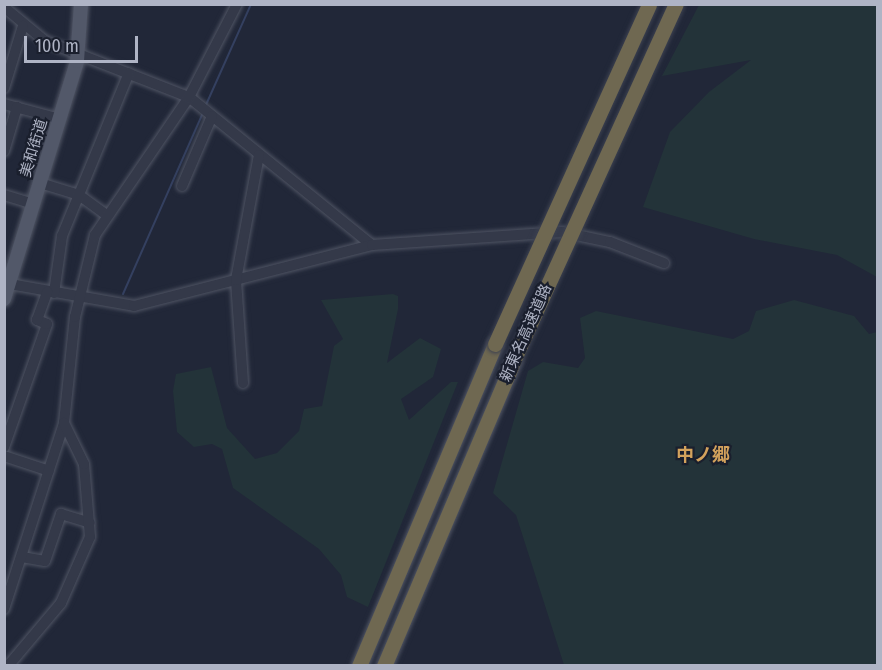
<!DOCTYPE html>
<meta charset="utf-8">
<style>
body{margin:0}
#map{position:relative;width:882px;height:670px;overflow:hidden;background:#212738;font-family:"Fira Sans Condensed","Noto Sans JP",sans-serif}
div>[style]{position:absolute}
.green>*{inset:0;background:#233339}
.stream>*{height:2px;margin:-1px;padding:0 1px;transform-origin:1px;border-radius:1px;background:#344060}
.roads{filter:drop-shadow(0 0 2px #4f5463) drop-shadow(0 0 2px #4f5463)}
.minor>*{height:10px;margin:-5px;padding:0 5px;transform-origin:5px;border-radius:5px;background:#343949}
.major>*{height:14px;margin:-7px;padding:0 7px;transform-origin:7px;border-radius:7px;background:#525869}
.highway>*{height:15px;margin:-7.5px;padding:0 7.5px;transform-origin:7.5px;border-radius:7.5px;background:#6f6851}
.bridges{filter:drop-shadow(0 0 2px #3c4150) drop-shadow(0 0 2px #3c4150)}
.highway-bridge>*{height:15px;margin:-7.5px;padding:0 7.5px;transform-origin:7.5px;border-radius:7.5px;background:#6f6851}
span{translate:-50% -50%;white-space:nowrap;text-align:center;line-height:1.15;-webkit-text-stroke:4.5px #1a1f2d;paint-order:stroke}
.street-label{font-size:15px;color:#afb4c5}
.quarter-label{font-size:18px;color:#d3a25c;font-weight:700}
.frame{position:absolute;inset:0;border:6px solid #afb4c5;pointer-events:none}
.scale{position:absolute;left:24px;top:36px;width:114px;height:27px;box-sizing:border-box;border:3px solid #afb4c5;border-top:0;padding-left:8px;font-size:18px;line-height:21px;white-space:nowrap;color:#afb4c5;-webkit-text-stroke:4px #1a1f2d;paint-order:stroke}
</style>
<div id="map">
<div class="green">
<i style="clip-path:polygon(699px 5px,877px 5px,877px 277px,837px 255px,754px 239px,643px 207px,670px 132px,709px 92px,751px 60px,662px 76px)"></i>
<i style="clip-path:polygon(393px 294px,398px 296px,398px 309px,387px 363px,420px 338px,441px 349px,433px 377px,401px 399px,409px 420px,451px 382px,458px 382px,368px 607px,347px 597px,341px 575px,319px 549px,233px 488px,222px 449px,212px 444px,194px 447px,177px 432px,173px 391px,176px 374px,211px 367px,227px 428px,255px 459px,277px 453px,299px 431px,304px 409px,322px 406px,334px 346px,343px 339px,321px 300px)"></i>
<i style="clip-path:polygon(794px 300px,854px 316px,869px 334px,877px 332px,877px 665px,564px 665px,516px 515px,493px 493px,528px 371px,543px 362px,578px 368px,585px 358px,580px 318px,596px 311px,733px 339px,749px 331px,756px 311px)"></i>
</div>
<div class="stream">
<i style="left:205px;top:107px;width:113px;rotate:-65.9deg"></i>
<i style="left:123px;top:294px;width:198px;rotate:-66.2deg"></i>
</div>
<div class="roads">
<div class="minor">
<i style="left:4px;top:7px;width:53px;rotate:39.7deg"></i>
<i style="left:45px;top:41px;width:155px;rotate:21.3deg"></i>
<i style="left:189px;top:97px;width:235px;rotate:39deg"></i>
<i style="left:4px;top:88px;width:65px;rotate:-73deg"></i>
<i style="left:4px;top:104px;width:58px;rotate:15deg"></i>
<i style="left:4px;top:151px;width:46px;rotate:-73.5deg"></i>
<i style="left:40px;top:183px;width:41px;rotate:17.1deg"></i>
<i style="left:79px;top:195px;width:34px;rotate:36deg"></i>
<i style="left:182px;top:186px;width:76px;rotate:-66.8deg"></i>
<i style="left:4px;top:195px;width:31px;rotate:17deg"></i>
<i style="left:4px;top:283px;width:132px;rotate:10deg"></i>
<i style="left:134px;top:306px;width:246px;rotate:-14.4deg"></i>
<i style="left:372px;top:245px;width:190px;rotate:-3.9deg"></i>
<i style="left:562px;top:232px;width:49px;rotate:11.8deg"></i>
<i style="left:610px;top:242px;width:58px;rotate:21.3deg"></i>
<i style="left:54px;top:293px;width:58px;rotate:-82deg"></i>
<i style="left:62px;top:236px;width:176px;rotate:-67.7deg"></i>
<i style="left:243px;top:383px;width:103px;rotate:-93.9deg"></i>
<i style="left:236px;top:280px;width:127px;rotate:-79.6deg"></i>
<i style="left:4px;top:447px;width:130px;rotate:-70.7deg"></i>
<i style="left:47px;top:324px;width:11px;rotate:-158deg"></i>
<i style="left:37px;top:320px;width:30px;rotate:-70deg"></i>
<i style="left:4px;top:456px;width:47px;rotate:18.4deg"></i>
<i style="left:22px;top:557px;width:23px;rotate:10deg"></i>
<i style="left:45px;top:561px;width:50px;rotate:-71.2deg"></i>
<i style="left:61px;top:514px;width:30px;rotate:17deg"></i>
<i style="left:4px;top:609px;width:195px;rotate:-72.1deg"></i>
<i style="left:64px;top:423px;width:107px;rotate:-84.1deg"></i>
<i style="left:75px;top:317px;width:84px;rotate:-76.3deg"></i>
<i style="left:95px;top:235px;width:167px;rotate:-55.7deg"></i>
<i style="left:189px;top:97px;width:105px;rotate:-62.7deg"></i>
<i style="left:8px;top:666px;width:82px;rotate:-49.9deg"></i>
<i style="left:61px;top:603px;width:72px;rotate:-66.3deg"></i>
<i style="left:90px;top:537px;width:73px;rotate:-94.7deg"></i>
<i style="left:84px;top:464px;width:46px;rotate:-116deg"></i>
</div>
<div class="major">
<i style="left:4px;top:299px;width:249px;rotate:-72.9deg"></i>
<i style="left:77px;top:61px;width:57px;rotate:-86deg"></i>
</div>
<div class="highway">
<i style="left:359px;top:666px;width:350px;rotate:-67.1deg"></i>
<i style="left:384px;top:666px;width:333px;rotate:-67deg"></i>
</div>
</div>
<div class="bridges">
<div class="highway-bridge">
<i style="left:495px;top:344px;width:373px;rotate:-65.6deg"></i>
<i style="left:514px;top:359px;width:390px;rotate:-65.5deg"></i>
</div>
</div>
<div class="street-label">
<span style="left:34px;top:148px;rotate:-73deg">美和街道</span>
<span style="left:526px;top:333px;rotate:-66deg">新東名高速道路</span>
</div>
<div class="quarter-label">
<span style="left:703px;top:455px">中ノ郷</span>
</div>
<div class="frame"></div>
<div class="scale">100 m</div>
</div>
